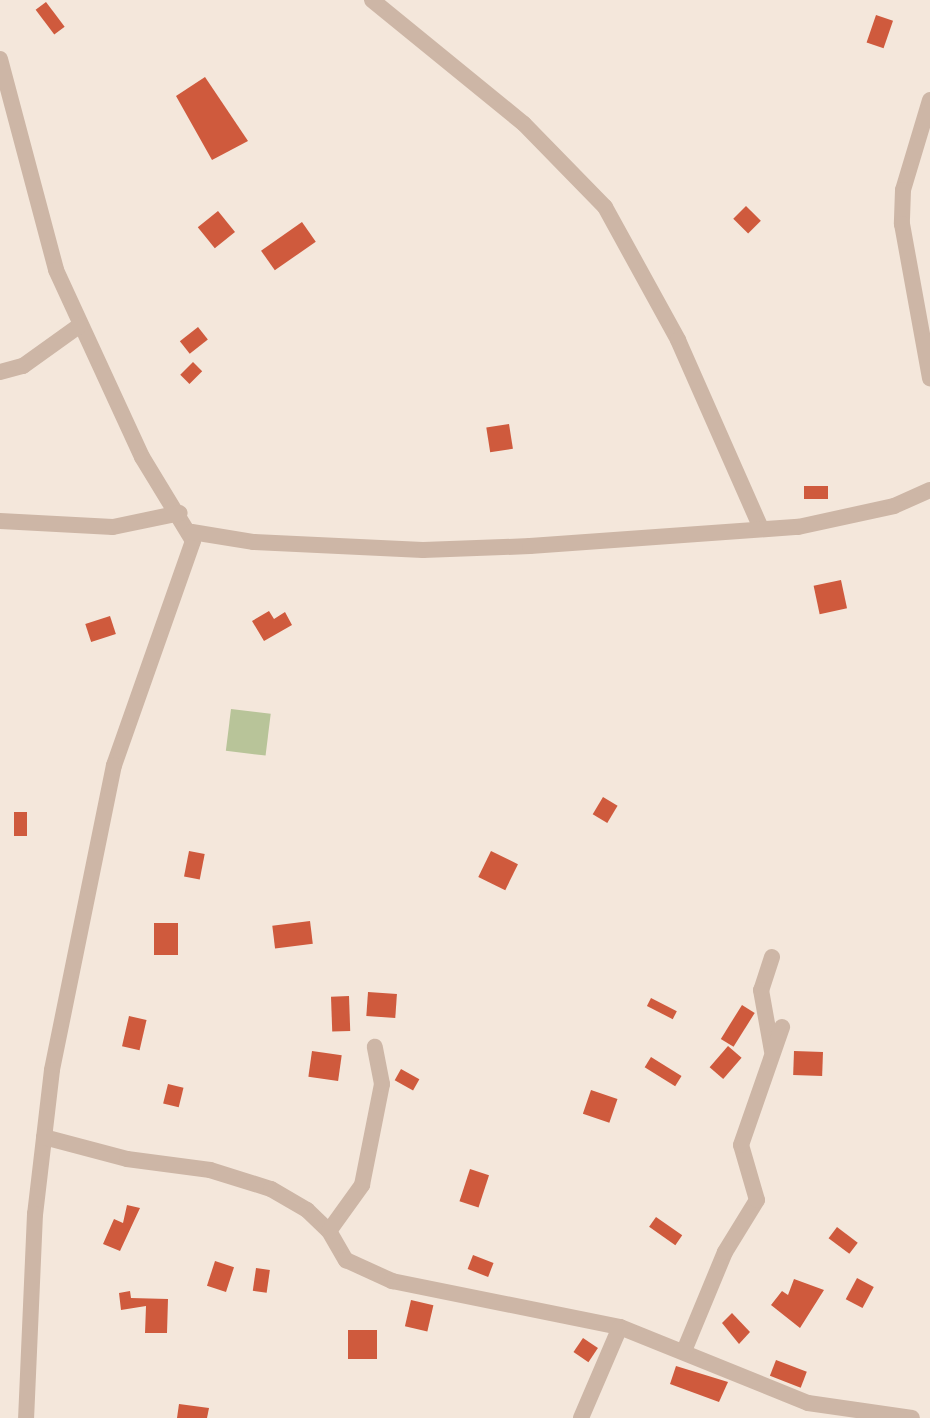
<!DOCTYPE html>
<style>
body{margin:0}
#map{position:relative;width:930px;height:1418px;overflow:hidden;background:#f4e7db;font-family:Lato,sans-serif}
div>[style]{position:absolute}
.green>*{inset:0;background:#b8c499;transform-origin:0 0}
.building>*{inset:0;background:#cf5a3d;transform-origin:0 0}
.street>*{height:16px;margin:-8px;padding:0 8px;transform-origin:8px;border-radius:8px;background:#cdb6a6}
span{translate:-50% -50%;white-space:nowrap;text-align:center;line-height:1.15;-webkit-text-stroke:7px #fbf1e8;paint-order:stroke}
</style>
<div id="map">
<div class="green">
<i style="left:231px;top:709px;width:40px;height:42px;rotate:7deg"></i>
</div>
<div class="building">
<i style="left:46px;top:2px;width:31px;height:13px;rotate:53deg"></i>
<i style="left:876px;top:15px;width:18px;height:29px;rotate:19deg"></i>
<i style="clip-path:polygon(205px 77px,248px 141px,212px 160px,176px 96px)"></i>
<i style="left:746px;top:206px;width:21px;height:18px;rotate:45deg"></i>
<i style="left:218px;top:211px;width:27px;height:26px;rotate:51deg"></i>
<i style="left:302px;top:222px;width:24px;height:50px;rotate:55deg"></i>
<i style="left:198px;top:327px;width:16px;height:23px;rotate:52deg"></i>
<i style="left:193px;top:362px;width:13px;height:18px;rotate:45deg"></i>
<i style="left:509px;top:424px;width:25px;height:23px;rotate:81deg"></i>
<i style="left:804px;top:486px;width:24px;height:13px"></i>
<i style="left:841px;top:580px;width:29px;height:28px;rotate:78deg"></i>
<i style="clip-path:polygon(269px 611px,274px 619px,285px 612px,292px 625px,264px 641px,252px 621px)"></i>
<i style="left:110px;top:616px;width:19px;height:26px;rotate:72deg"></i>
<i style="left:603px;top:797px;width:17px;height:20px;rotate:31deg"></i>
<i style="left:14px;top:812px;width:13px;height:24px"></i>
<i style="left:189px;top:851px;width:16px;height:26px;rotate:11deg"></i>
<i style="left:491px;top:851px;width:30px;height:29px;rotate:26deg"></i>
<i style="left:310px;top:921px;width:23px;height:38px;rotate:83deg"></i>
<i style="left:154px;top:923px;width:24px;height:32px"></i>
<i style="left:368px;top:992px;width:29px;height:24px;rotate:4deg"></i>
<i style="left:349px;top:996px;width:35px;height:18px;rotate:88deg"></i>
<i style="left:651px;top:998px;width:29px;height:9px;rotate:27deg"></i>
<i style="left:742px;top:1005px;width:15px;height:40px;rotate:32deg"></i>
<i style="left:129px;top:1016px;width:18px;height:31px;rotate:13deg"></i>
<i style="left:728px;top:1046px;width:18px;height:28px;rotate:41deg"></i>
<i style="left:312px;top:1051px;width:30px;height:26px;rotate:8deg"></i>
<i style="left:794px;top:1051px;width:29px;height:24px;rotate:2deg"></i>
<i style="left:651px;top:1057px;width:36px;height:12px;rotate:32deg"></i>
<i style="left:401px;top:1069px;width:21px;height:13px;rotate:29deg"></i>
<i style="left:168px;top:1084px;width:16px;height:20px;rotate:14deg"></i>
<i style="left:591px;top:1090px;width:28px;height:25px;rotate:19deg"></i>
<i style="left:470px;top:1169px;width:20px;height:34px;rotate:18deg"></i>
<i style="clip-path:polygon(127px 1205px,140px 1208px,120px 1251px,103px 1244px,114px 1219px,123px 1223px)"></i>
<i style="left:656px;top:1217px;width:32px;height:12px;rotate:35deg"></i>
<i style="left:837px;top:1227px;width:26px;height:14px;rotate:37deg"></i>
<i style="left:473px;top:1255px;width:22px;height:15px;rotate:21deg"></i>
<i style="left:215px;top:1261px;width:20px;height:26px;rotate:18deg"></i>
<i style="left:256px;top:1268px;width:14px;height:23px;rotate:8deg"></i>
<i style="left:857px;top:1278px;width:19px;height:24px;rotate:28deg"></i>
<i style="clip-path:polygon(794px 1279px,824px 1290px,800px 1328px,771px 1305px,782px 1291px,788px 1295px)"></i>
<i style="clip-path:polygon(130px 1291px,131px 1298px,168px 1299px,167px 1333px,145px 1333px,146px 1306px,121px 1310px,119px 1293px)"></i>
<i style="left:411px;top:1300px;width:23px;height:27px;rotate:13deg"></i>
<i style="clip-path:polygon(732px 1313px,750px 1332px,739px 1344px,722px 1323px)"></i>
<i style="left:348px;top:1330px;width:29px;height:29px"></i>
<i style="left:583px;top:1338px;width:18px;height:17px;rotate:34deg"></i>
<i style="left:776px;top:1360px;width:33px;height:17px;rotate:21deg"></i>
<i style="clip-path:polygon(676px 1366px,728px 1382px,719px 1402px,670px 1384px)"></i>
<i style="clip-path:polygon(179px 1404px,209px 1408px,207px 1418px,177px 1418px)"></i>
</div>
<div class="street">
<i style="left:372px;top:0;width:196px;rotate:39.2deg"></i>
<i style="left:524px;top:124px;width:116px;rotate:45.7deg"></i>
<i style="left:605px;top:207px;width:152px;rotate:61.2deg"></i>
<i style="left:678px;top:340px;width:206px;rotate:66.2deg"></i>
<i style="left:0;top:59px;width:218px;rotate:75.1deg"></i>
<i style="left:56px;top:270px;width:206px;rotate:65.3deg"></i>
<i style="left:142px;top:457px;width:98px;rotate:58.7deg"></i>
<i style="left:193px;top:541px;width:238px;rotate:109.4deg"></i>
<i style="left:114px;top:765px;width:311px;rotate:101.5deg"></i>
<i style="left:52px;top:1070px;width:145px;rotate:96.7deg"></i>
<i style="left:35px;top:1214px;width:204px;rotate:92.5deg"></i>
<i style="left:930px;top:100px;width:94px;rotate:106.7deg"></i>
<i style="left:903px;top:190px;width:34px;rotate:92deg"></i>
<i style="left:902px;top:224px;width:157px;rotate:79.7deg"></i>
<i style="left:0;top:372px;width:24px;rotate:-15deg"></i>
<i style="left:23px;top:366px;width:70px;rotate:-35.7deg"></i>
<i style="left:0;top:521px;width:113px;rotate:3deg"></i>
<i style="left:113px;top:527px;width:68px;rotate:-11.8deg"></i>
<i style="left:192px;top:532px;width:63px;rotate:9.2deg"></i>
<i style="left:254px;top:542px;width:169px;rotate:2.7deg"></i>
<i style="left:423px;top:550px;width:107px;rotate:-2.1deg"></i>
<i style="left:530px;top:546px;width:269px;rotate:-4.1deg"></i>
<i style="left:798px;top:527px;width:98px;rotate:-12.3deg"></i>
<i style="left:894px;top:506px;width:39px;rotate:-24deg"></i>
<i style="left:772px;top:957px;width:35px;rotate:108deg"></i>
<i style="left:761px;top:990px;width:62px;rotate:79.8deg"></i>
<i style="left:44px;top:1137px;width:86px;rotate:14.8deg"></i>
<i style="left:127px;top:1159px;width:84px;rotate:7.5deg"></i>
<i style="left:210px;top:1170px;width:64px;rotate:17.3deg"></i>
<i style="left:271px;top:1189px;width:42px;rotate:30.3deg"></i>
<i style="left:307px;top:1210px;width:30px;rotate:44deg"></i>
<i style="left:329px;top:1231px;width:34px;rotate:60deg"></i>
<i style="left:346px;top:1260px;width:51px;rotate:24.5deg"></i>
<i style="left:392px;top:1281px;width:233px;rotate:11.4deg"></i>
<i style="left:620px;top:1327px;width:203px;rotate:22deg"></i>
<i style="left:808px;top:1403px;width:105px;rotate:8.2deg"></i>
<i style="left:329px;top:1231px;width:57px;rotate:-54.3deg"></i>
<i style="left:362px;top:1185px;width:103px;rotate:-78.8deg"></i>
<i style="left:382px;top:1084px;width:38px;rotate:-101deg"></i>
<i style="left:684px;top:1351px;width:107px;rotate:-67.5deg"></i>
<i style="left:725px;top:1252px;width:61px;rotate:-58.4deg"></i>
<i style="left:757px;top:1200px;width:57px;rotate:-106.2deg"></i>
<i style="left:741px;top:1145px;width:125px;rotate:-70.8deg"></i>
<i style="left:581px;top:1418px;width:99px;rotate:-66.8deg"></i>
</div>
</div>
